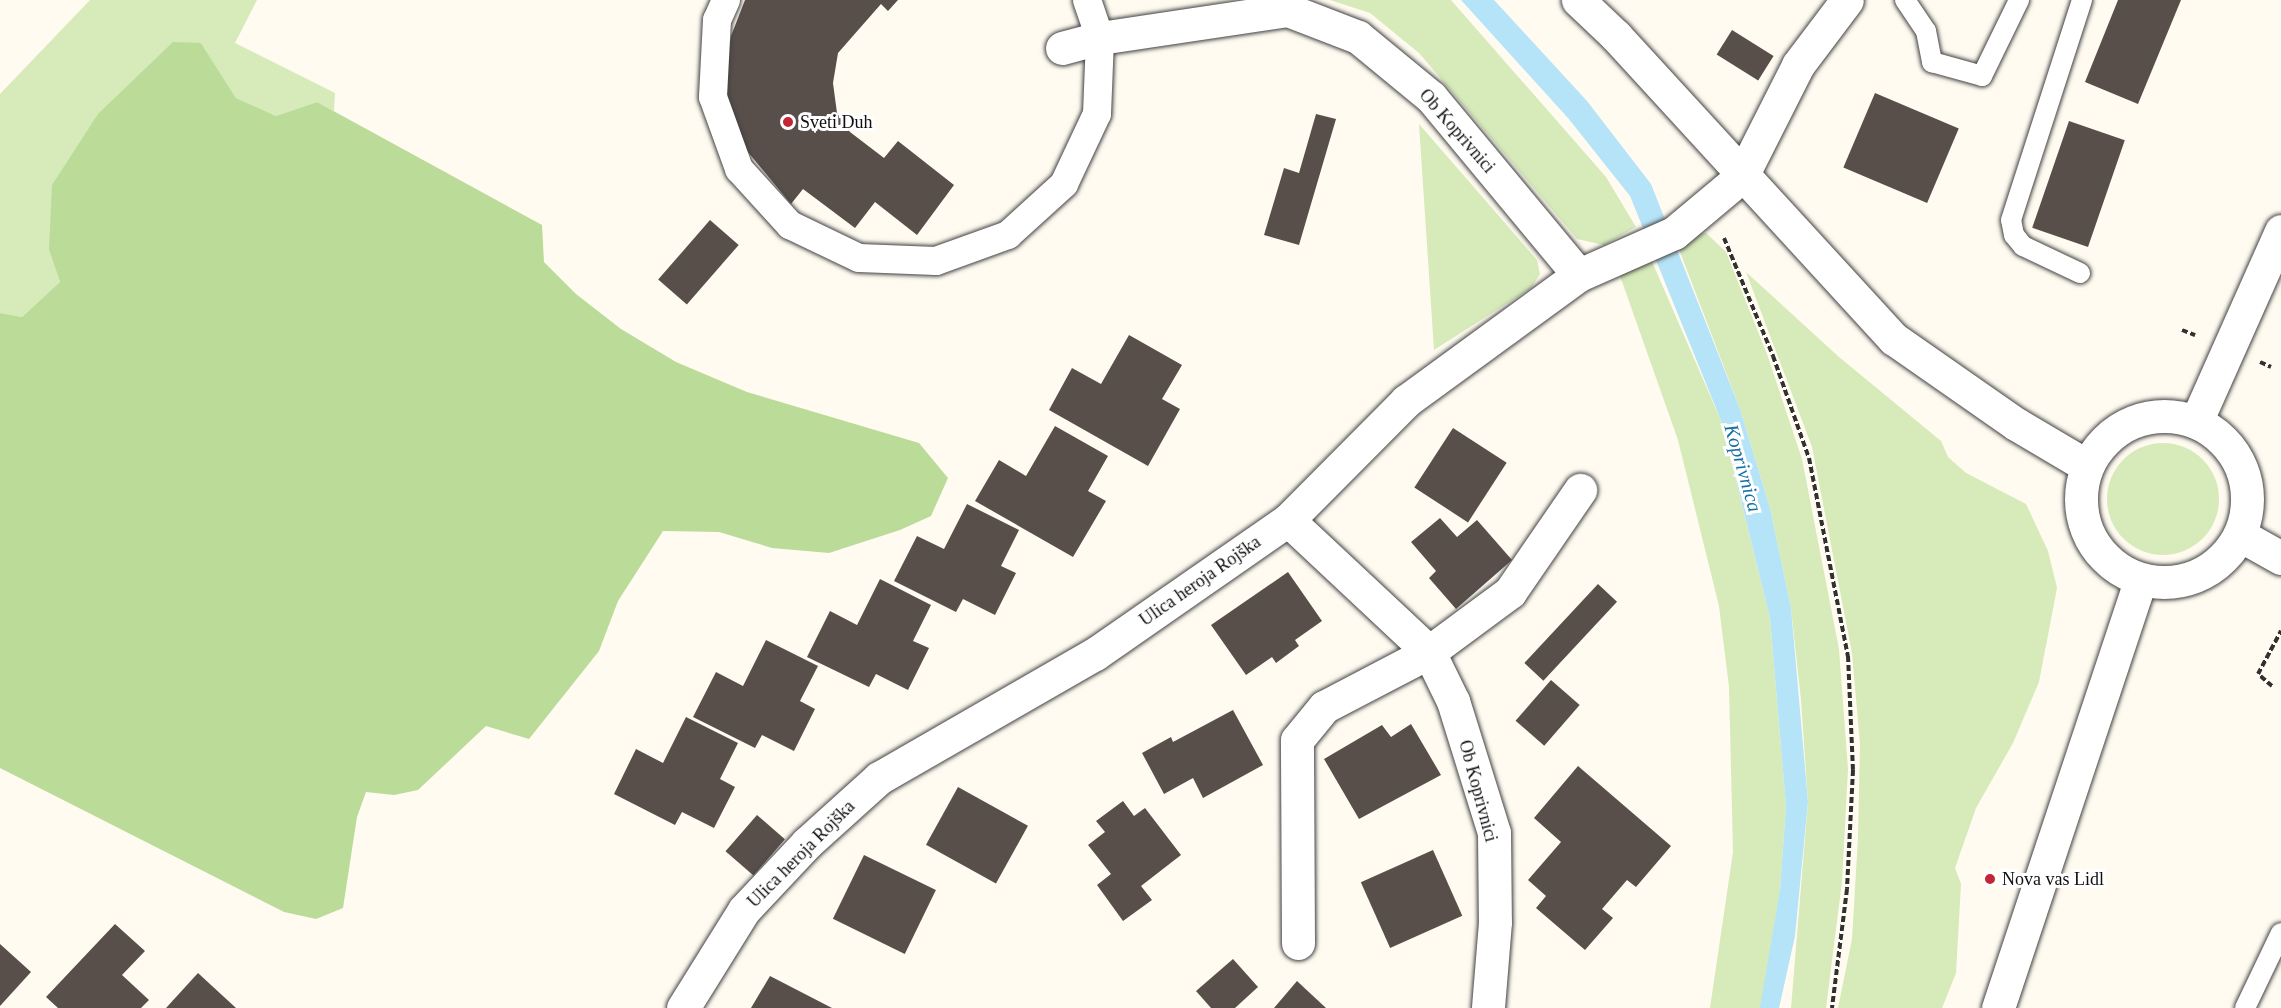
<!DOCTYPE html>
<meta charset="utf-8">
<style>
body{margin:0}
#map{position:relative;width:2281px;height:1008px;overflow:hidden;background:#fffbf1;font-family:"Times New Roman",serif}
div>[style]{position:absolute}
.green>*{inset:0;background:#d6eaba}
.round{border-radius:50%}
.forest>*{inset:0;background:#bbdb99}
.water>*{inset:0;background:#b5e3f7}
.building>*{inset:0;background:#584f4b;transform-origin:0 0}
.path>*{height:4px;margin-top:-2px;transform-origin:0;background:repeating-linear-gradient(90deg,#313131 0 6px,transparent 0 9px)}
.roads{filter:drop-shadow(0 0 2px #424242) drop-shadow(0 0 2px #424242)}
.service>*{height:20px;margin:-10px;padding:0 10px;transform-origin:10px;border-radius:10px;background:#fff}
.pedestrian>*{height:28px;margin:-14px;padding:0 14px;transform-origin:14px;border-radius:14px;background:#fff}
.minor>*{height:33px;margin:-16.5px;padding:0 16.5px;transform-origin:16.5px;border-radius:16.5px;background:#fff}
.tertiary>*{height:33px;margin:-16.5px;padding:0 16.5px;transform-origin:16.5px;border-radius:16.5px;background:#fff}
.tertiary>.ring{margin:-16.5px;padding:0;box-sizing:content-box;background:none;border:33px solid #fff;border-radius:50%}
.dots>*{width:16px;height:16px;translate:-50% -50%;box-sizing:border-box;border:3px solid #fff;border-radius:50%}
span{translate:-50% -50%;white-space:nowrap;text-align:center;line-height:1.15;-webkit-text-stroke:6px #fff;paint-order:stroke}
.poi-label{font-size:18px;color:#0f0f0f}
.left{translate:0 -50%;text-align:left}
.street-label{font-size:18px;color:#0f0f0f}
.water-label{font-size:20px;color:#166fa3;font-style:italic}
</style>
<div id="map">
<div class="green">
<i style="clip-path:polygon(90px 0,257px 0,235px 43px,335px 93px,334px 111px,317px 102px,276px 116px,236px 98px,201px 43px,49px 250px,60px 282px,22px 317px,0 313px,0 94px)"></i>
<i style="clip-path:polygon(1330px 0,1451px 0,1606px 177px,1636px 227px,1604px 245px,1577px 239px,1419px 53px,1370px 13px)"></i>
<i style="clip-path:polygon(1419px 124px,1537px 260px,1540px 274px,1531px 288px,1434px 350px)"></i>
<i style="clip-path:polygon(1706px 233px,1726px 252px,1767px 354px,1802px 459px,1839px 649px,1848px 769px,1842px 882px,1826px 1008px,1791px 1008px,1808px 802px,1801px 700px,1791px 608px,1770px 508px,1740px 409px,1677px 244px,1695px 234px)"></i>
<i style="clip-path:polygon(1650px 257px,1722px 423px,1770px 618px,1786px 806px,1780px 889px,1761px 1008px,1710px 1008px,1733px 852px,1729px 687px,1719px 606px,1678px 440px,1619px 273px)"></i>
<i style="clip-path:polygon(1746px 272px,1839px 357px,1941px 441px,1948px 457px,1966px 473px,2026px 504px,2048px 551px,2057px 588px,2039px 682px,2013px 743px,1976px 808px,1955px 868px,1961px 884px,1956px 973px,1942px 1008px,1838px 1008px,1852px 939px,1858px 837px,1860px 745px,1852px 653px,1812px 447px)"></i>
<i class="round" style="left:2107px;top:443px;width:112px;height:112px"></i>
</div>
<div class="forest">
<i style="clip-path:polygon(173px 42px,201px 43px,236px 98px,276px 116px,317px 102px,542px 225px,544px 262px,576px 294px,621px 329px,676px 362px,747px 392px,919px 443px,948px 478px,931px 516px,900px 530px,829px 553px,772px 548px,719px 532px,663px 531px,618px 601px,599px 651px,529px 739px,486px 726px,418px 790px,394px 795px,366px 792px,357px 817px,343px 908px,316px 919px,284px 912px,0 768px,0 313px,22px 317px,60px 282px,49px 250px,52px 185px,98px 114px)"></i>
</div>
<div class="water">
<i style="clip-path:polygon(1461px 0,1494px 0,1587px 101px,1651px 184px,1740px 409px,1770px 508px,1791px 608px,1808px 802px,1795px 936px,1779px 1008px,1760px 1008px,1780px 889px,1786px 806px,1770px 618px,1722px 423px,1630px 196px,1568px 118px)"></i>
</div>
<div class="building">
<i style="clip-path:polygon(745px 0,898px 0,888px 11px,881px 4px,838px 53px,833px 83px,837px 113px,850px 132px,884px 158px,898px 141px,954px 185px,917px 235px,875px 202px,855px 228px,803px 189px,791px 204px,743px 146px,729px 112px,724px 81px,731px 36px)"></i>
<i style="clip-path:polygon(2118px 0,2181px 0,2138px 104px,2085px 82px)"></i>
<i style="left:1732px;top:30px;width:49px;height:29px;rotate:32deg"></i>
<i style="left:1875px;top:93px;width:91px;height:81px;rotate:23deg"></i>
<i style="clip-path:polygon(1316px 114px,1336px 119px,1299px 245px,1264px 235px,1284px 168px,1299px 173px)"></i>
<i style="left:2069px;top:121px;width:59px;height:113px;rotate:19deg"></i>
<i style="left:710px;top:220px;width:38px;height:79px;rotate:41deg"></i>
<i style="clip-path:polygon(1129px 335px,1182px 365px,1162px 399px,1180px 409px,1148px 466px,1049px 410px,1072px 368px,1101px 384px)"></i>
<i style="clip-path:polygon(1055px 426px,1108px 456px,1088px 491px,1106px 501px,1073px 557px,975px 501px,999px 460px,1026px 476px)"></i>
<i style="left:1453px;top:428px;width:64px;height:71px;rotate:33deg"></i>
<i style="clip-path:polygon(967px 504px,1019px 530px,1001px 566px,1016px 573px,995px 615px,963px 599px,956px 612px,894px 581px,917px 536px,944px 549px)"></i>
<i style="clip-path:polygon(1440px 518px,1457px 537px,1477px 520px,1512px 560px,1456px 609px,1429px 578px,1436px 571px,1411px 542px)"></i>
<i style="clip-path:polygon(1288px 572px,1322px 621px,1295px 640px,1299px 646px,1276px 663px,1272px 657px,1246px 675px,1211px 625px)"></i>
<i style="clip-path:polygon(880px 579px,931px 605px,913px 641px,929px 648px,908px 690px,876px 674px,869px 687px,807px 657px,830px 611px,857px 625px)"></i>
<i style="left:1598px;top:584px;width:26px;height:108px;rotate:43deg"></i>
<i style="clip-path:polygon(766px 640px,818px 666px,800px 701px,815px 709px,794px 751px,762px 735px,755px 748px,693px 717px,716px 672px,743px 686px)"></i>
<i style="left:1551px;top:680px;width:38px;height:54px;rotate:41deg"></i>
<i style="clip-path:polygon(1233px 710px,1263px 765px,1203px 798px,1193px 778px,1164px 794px,1142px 753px,1171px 737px,1173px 742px)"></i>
<i style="clip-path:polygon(686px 717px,738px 743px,720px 779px,735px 787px,714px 828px,682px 812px,675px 825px,614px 794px,636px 749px,663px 763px)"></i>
<i style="clip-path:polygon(1411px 724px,1441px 775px,1359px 819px,1324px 759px,1382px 725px,1391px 737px)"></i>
<i style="clip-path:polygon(1578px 766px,1671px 846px,1636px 887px,1627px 880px,1602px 909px,1613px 918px,1585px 950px,1536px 908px,1546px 896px,1528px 880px,1561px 842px,1534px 818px)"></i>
<i style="left:958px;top:787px;width:80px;height:66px;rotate:29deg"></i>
<i style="clip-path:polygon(1123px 801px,1134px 816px,1145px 808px,1181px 855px,1141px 886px,1152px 900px,1123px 921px,1097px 885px,1111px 874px,1088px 845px,1105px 832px,1096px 821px)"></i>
<i style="left:757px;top:815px;width:37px;height:48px;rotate:41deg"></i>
<i style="left:1433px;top:850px;width:72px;height:79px;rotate:66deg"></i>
<i style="left:864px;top:855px;width:80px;height:71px;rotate:26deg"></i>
<i style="clip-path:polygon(115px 924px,145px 951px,122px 975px,149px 1000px,141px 1008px,58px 1008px,46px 997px)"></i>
<i style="clip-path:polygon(0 944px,31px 972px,0 1006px)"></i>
<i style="clip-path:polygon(1233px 959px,1258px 987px,1235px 1008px,1211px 1008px,1196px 991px)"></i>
<i style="clip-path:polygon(198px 973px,236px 1008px,166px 1008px)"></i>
<i style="clip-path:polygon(770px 976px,832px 1008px,751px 1008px)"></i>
<i style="clip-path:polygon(1297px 981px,1326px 1008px,1274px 1008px)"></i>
</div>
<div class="path">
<i style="left:1724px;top:238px;width:128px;rotate:67.4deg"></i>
<i style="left:1773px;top:356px;width:108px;rotate:70.6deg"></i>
<i style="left:1809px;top:458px;width:202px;rotate:78.9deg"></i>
<i style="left:1848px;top:656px;width:114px;rotate:87.5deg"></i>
<i style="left:1853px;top:770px;width:119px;rotate:92.9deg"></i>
<i style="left:1847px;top:889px;width:120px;rotate:97.2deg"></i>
<i style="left:2182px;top:330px;width:14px;rotate:21deg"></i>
<i style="left:2260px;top:362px;width:12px;rotate:24deg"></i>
<i style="left:2272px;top:686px;width:18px;rotate:-139deg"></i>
<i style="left:2258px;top:674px;width:49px;rotate:-61.9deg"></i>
</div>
<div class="roads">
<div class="service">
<i style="left:1905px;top:0;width:37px;rotate:56deg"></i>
<i style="left:1926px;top:31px;width:32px;rotate:79deg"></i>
<i style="left:1932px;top:62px;width:52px;rotate:15.6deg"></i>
<i style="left:1982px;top:76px;width:85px;rotate:-64deg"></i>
<i style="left:2080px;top:273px;width:63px;rotate:-154.7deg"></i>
<i style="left:2023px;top:246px;width:14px;rotate:-129deg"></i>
<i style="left:2014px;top:235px;width:15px;rotate:-101deg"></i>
<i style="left:2011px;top:220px;width:231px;rotate:-72.1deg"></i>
<i style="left:2245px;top:1008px;width:83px;rotate:-64.4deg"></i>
</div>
<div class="pedestrian">
<i style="left:726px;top:0;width:22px;rotate:114deg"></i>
<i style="left:717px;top:20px;width:77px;rotate:93deg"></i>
<i style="left:713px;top:97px;width:77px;rotate:70.1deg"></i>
<i style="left:739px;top:169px;width:76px;rotate:47.7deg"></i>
<i style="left:790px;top:225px;width:76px;rotate:25.6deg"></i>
<i style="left:859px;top:258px;width:77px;rotate:2.2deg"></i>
<i style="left:936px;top:261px;width:77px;rotate:-19.9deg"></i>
<i style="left:1008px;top:235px;width:76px;rotate:-42.3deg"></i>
<i style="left:1064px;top:184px;width:77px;rotate:-64.8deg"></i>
<i style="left:1097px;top:114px;width:76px;rotate:-87.7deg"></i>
<i style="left:1100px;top:38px;width:40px;rotate:-108.9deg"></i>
</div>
<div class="minor">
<i style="left:1062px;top:48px;width:39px;rotate:-15deg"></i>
<i style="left:1100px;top:38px;width:190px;rotate:-8.5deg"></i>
<i style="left:1288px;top:10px;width:75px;rotate:21.1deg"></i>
<i style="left:1358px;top:37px;width:94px;rotate:39.4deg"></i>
<i style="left:1431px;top:97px;width:231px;rotate:50.3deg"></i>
<i style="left:1288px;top:520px;width:193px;rotate:43.1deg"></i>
<i style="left:1429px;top:652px;width:55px;rotate:63.9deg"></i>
<i style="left:1453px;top:701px;width:138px;rotate:72.7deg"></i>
<i style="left:1494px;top:833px;width:89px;rotate:89.4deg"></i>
<i style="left:1495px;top:922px;width:86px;rotate:94.7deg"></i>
<i style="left:1298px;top:943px;width:203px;rotate:-90.3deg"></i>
<i style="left:1297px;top:740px;width:43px;rotate:-50.7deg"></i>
<i style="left:1324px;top:707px;width:119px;rotate:-27.6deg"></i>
<i style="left:1429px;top:652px;width:101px;rotate:-36.5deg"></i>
<i style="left:1510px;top:592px;width:124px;rotate:-55.5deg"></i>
<i style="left:683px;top:1008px;width:115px;rotate:-58.1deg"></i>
<i style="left:744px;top:910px;width:92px;rotate:-46.8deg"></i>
<i style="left:807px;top:843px;width:97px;rotate:-42.1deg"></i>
<i style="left:879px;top:778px;width:249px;rotate:-29.9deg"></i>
<i style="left:1095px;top:654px;width:235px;rotate:-34.8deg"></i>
<i style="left:1288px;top:520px;width:168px;rotate:-45.2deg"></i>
<i style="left:1406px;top:401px;width:214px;rotate:-36.1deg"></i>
<i style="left:1579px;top:275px;width:104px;rotate:-23.9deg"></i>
<i style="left:1674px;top:233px;width:89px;rotate:-40deg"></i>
<i style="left:1742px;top:176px;width:124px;rotate:-63.2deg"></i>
<i style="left:1798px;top:65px;width:81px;rotate:-53deg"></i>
</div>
<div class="tertiary">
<i style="left:1578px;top:0;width:52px;rotate:43.5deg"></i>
<i style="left:1616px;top:36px;width:411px;rotate:47.5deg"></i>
<i style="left:1894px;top:339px;width:149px;rotate:34.9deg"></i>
<i style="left:2016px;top:424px;width:82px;rotate:30.6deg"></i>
<i class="ring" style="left:2081px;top:416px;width:133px;height:133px"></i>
<i style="left:2196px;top:422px;width:209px;rotate:-66deg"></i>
<i style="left:2240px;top:535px;width:47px;rotate:29.3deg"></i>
<i style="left:1998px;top:1008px;width:451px;rotate:-71.6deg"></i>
</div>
</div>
<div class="dots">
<i style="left:788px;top:122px;background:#c12536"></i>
<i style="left:1990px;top:879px;background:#c12536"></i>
</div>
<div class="poi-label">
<span class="left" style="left:800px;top:122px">Sveti Duh</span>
<span class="left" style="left:2002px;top:879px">Nova vas Lidl</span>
</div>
<div class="street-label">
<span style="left:1457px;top:131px;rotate:49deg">Ob Koprivnici</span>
<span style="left:1200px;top:581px;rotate:-35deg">Ulica heroja Rojška</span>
<span style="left:1478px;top:791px;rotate:75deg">Ob Koprivnici</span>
<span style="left:801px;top:854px;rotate:-45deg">Ulica heroja Rojška</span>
</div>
<div class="water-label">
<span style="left:1743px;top:468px;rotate:74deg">Koprivnica</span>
</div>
</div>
